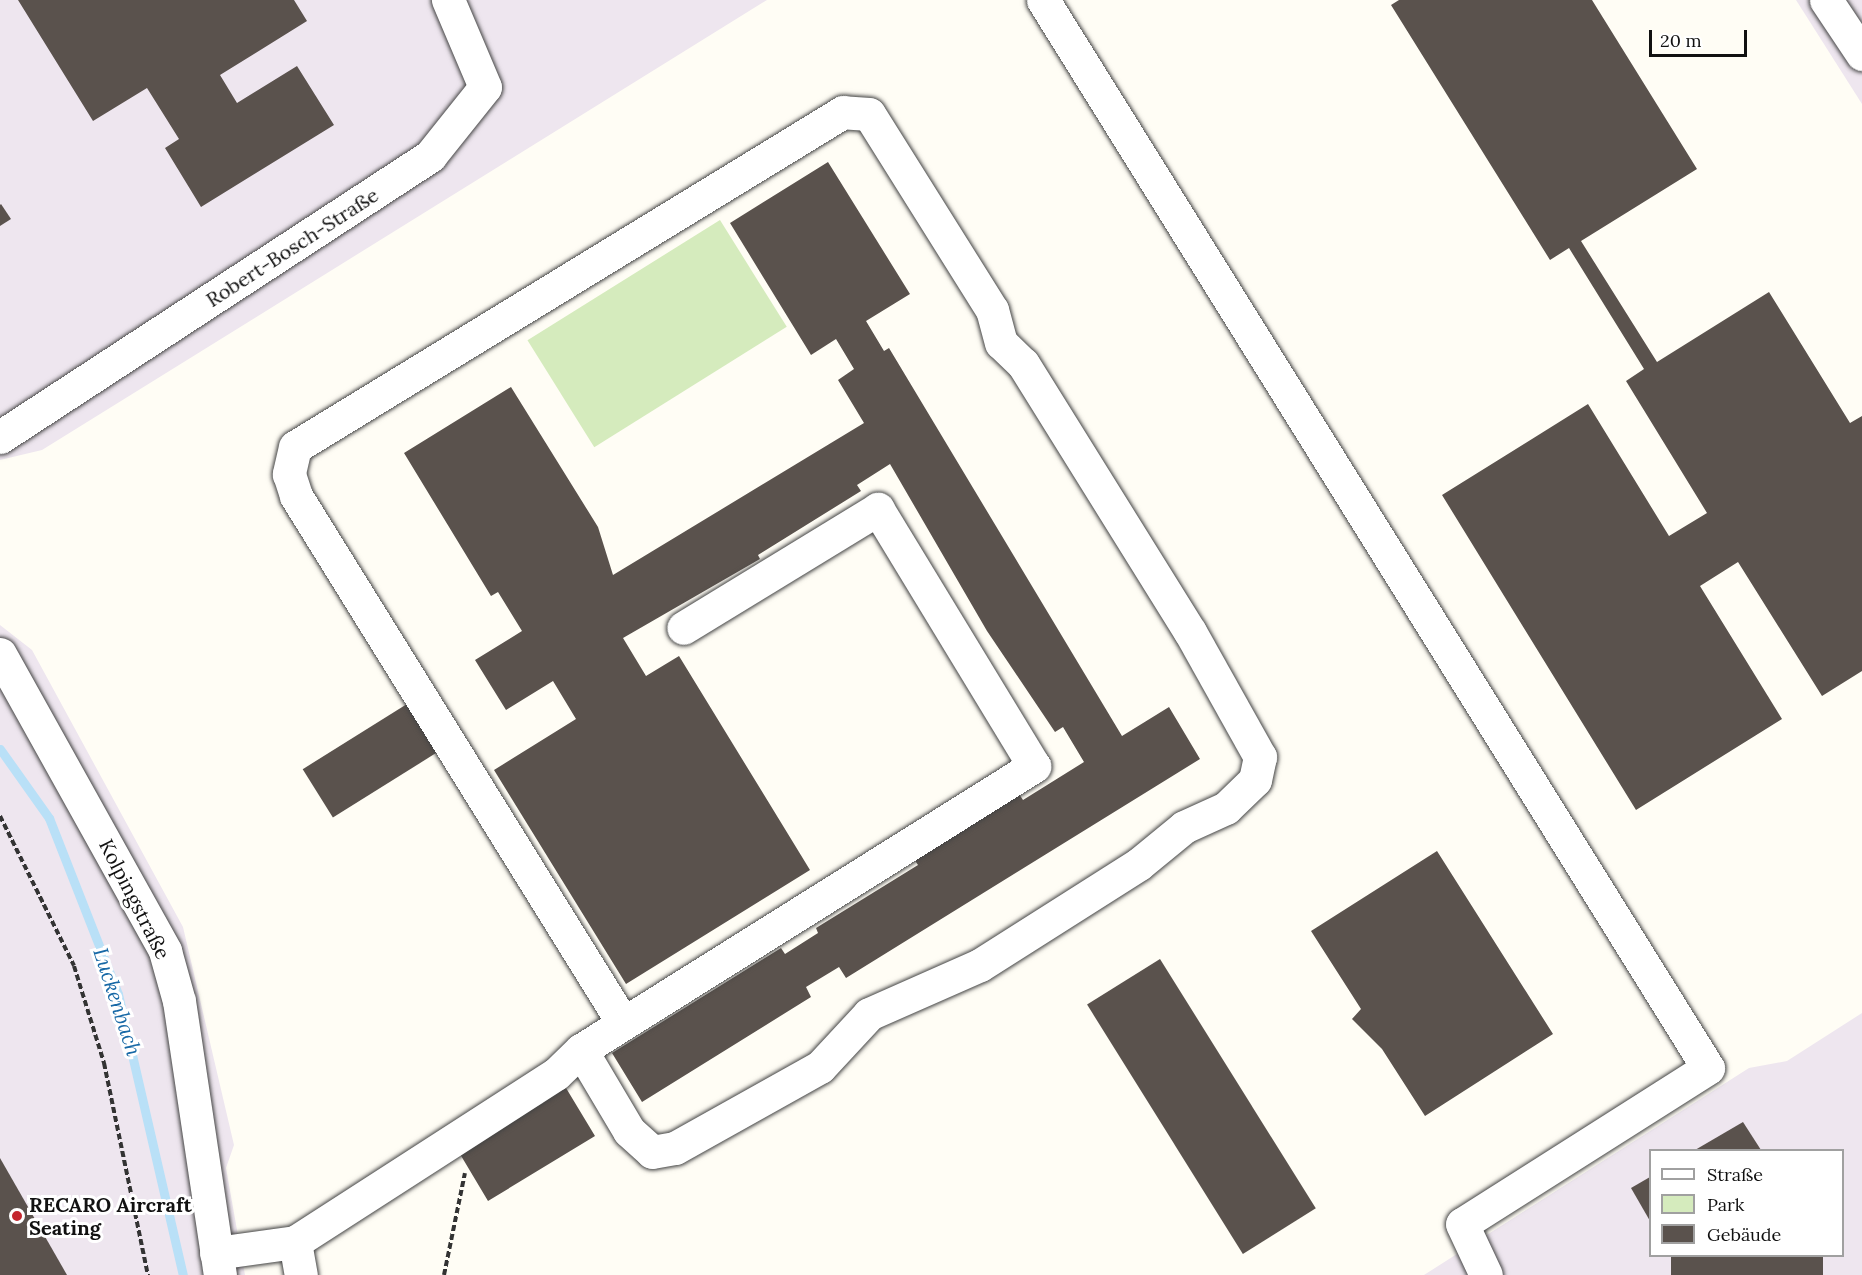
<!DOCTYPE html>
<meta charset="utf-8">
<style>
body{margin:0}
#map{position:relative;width:1862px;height:1275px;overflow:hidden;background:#fffdf5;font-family:Lora,serif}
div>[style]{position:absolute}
.industrial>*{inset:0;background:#eee6ef}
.green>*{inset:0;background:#d5ebbd;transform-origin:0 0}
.stream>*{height:9px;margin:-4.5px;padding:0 4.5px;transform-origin:4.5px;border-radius:4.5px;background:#b9e0f7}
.building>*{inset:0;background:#5a524d;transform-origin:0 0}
.path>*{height:4px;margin-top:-2px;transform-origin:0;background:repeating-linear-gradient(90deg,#333 0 6px,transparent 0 9px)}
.roads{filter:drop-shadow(0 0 2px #444) drop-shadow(0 0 2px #444)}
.minor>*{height:33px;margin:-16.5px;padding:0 16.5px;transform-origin:16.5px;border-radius:16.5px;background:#fff}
.dots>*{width:16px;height:16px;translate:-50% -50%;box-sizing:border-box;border:3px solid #fff;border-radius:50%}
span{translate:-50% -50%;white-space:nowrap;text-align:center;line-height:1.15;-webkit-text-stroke:6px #fff;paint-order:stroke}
.street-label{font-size:20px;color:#111}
.poi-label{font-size:20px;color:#111;font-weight:700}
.left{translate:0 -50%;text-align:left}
.water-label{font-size:21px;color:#1768a6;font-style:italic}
.legend{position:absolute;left:1649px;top:1149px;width:195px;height:108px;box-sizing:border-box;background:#fff;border:2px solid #a0a0a0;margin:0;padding:8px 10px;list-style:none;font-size:18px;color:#111}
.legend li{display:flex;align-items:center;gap:12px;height:30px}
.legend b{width:30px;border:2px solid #a0a0a0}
.scale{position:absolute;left:1649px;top:30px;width:98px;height:27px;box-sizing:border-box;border:3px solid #111;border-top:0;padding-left:8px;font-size:18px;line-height:21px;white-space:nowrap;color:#111;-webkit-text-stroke:4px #fff;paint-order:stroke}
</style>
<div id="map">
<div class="industrial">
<i style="clip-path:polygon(0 0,767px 0,42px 450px,0 460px)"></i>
<i style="clip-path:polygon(1796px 0,1862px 0,1862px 104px)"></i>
<i style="clip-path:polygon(0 625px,32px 650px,183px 927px,234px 1145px,226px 1168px,245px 1275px,0 1275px)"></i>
<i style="clip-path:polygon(evenodd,1862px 1013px,1862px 1275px,1424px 1275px,1749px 1068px,1787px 1061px,1862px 1013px,1650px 1150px,1842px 1150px,1842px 1256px,1650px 1256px,1650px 1150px)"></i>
</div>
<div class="green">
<i style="left:720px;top:220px;width:126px;height:227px;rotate:58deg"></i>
</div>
<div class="stream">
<i style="left:0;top:749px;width:85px;rotate:54.6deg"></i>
<i style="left:49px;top:818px;width:189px;rotate:68.6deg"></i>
<i style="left:118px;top:994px;width:288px;rotate:77deg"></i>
</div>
<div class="building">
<i style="clip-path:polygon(18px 0,294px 0,307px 21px,220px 75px,237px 103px,297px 66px,334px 125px,201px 207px,165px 148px,179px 139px,147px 88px,93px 121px)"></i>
<i style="clip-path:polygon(1399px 0,1592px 0,1697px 169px,1581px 241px,1657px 362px,1769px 292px,1850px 423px,1862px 416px,1862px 671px,1822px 696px,1738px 562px,1700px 586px,1782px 719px,1636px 810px,1442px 495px,1588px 404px,1669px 536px,1707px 513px,1626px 381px,1644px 369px,1569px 248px,1550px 260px,1391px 5px)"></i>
<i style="clip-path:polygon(828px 162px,910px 294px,866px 321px,884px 351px,889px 348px,1122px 736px,1169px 707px,1200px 759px,846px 978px,839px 967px,806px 987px,811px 997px,642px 1102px,612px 1053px,781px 948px,785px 954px,818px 933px,816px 928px,918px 865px,914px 859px,1019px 794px,1023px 800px,1084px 762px,1063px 727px,1055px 732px,987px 631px,890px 464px,857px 485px,861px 491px,758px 555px,760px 559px,623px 638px,646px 676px,679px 656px,810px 870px,626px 984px,494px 770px,576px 719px,553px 681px,506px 710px,475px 660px,522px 631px,498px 592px,491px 596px,404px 453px,511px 387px,598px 527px,613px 575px,864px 423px,838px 380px,854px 369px,836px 339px,811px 355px,730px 223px)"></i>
<i style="clip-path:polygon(1px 204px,11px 219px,0 226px,0 205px)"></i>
<i style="left:407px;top:704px;width:57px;height:123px;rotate:58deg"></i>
<i style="clip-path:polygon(1437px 851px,1553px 1034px,1425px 1116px,1382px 1049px,1352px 1019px,1361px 1009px,1311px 931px)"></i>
<i style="left:1160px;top:959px;width:294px;height:86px;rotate:58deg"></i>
<i style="clip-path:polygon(563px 1083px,595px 1136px,488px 1201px,457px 1149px,543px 1103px,540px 1097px)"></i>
<i style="clip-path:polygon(1743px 1122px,1761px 1150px,1695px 1150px)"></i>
<i style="clip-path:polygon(0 1158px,67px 1275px,0 1275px)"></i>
<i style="clip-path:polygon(1650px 1177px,1650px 1221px,1631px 1188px)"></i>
<i style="left:1671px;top:1256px;width:152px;height:22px"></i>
</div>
<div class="path">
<i style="left:0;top:816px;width:167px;rotate:63.7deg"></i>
<i style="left:74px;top:966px;width:102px;rotate:72.8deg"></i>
<i style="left:104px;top:1063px;width:217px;rotate:78.3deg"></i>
<i style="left:444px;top:1275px;width:104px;rotate:-78.4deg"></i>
</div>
<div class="roads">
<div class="minor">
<i style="left:1043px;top:0;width:1258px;rotate:58.09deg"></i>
<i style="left:1708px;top:1068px;width:291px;rotate:147.6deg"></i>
<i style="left:1462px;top:1224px;width:56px;rotate:64.8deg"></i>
<i style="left:1826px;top:0;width:65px;rotate:56.3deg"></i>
<i style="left:0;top:437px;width:514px;rotate:-33.16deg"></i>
<i style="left:430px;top:156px;width:88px;rotate:-51.4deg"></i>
<i style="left:485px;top:87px;width:95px;rotate:-113deg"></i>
<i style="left:0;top:654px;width:340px;rotate:60.9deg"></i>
<i style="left:165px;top:951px;width:52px;rotate:74.4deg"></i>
<i style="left:179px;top:1001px;width:277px;rotate:81.5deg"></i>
<i style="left:581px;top:1050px;width:94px;rotate:59.3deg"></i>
<i style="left:629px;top:1131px;width:31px;rotate:42deg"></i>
<i style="left:652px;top:1152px;width:23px;rotate:-10deg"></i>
<i style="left:675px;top:1148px;width:166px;rotate:-29.2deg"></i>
<i style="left:820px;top:1067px;width:72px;rotate:-47.2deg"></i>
<i style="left:869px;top:1014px;width:121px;rotate:-23.8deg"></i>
<i style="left:980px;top:965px;width:188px;rotate:-32.4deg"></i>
<i style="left:1139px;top:864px;width:58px;rotate:-39.4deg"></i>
<i style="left:1184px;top:827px;width:46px;rotate:-24.3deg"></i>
<i style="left:1226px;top:808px;width:40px;rotate:-44deg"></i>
<i style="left:1255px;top:780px;width:24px;rotate:-78deg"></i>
<i style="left:1260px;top:757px;width:143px;rotate:-119.2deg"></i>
<i style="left:1190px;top:632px;width:316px;rotate:-121.9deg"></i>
<i style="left:1023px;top:364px;width:30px;rotate:-136deg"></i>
<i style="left:1001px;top:343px;width:34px;rotate:-105deg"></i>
<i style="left:992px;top:310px;width:231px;rotate:-122.1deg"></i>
<i style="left:869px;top:114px;width:26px;rotate:-176deg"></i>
<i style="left:843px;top:112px;width:642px;rotate:148.56deg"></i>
<i style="left:295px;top:447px;width:28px;rotate:103deg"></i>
<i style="left:289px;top:474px;width:23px;rotate:72deg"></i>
<i style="left:296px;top:496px;width:620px;rotate:58.18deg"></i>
<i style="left:295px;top:1242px;width:310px;rotate:-32.8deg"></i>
<i style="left:556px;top:1074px;width:35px;rotate:-44deg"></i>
<i style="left:581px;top:1050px;width:535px;rotate:-32.08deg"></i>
<i style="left:1034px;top:766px;width:301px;rotate:-121.3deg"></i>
<i style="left:878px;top:509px;width:228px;rotate:148.6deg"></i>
<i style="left:216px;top:1253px;width:80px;rotate:-7.9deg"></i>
<i style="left:295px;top:1242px;width:34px;rotate:80deg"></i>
</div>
</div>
<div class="dots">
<i style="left:17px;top:1216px;background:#c4262e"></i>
</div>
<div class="street-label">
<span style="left:292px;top:247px;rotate:-33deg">Robert-Bosch-Straße</span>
<span style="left:135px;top:899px;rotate:63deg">Kolpingstraße</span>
</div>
<div class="poi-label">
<span class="left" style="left:29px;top:1216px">RECARO Aircraft<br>Seating</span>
</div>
<div class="water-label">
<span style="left:117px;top:1002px;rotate:72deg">Luckenbach</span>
</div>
<ul class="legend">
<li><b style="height:8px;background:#fff"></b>Straße</li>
<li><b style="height:16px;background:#d5ebbd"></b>Park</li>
<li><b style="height:16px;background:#5a524d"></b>Gebäude</li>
</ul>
<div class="scale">20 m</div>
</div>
